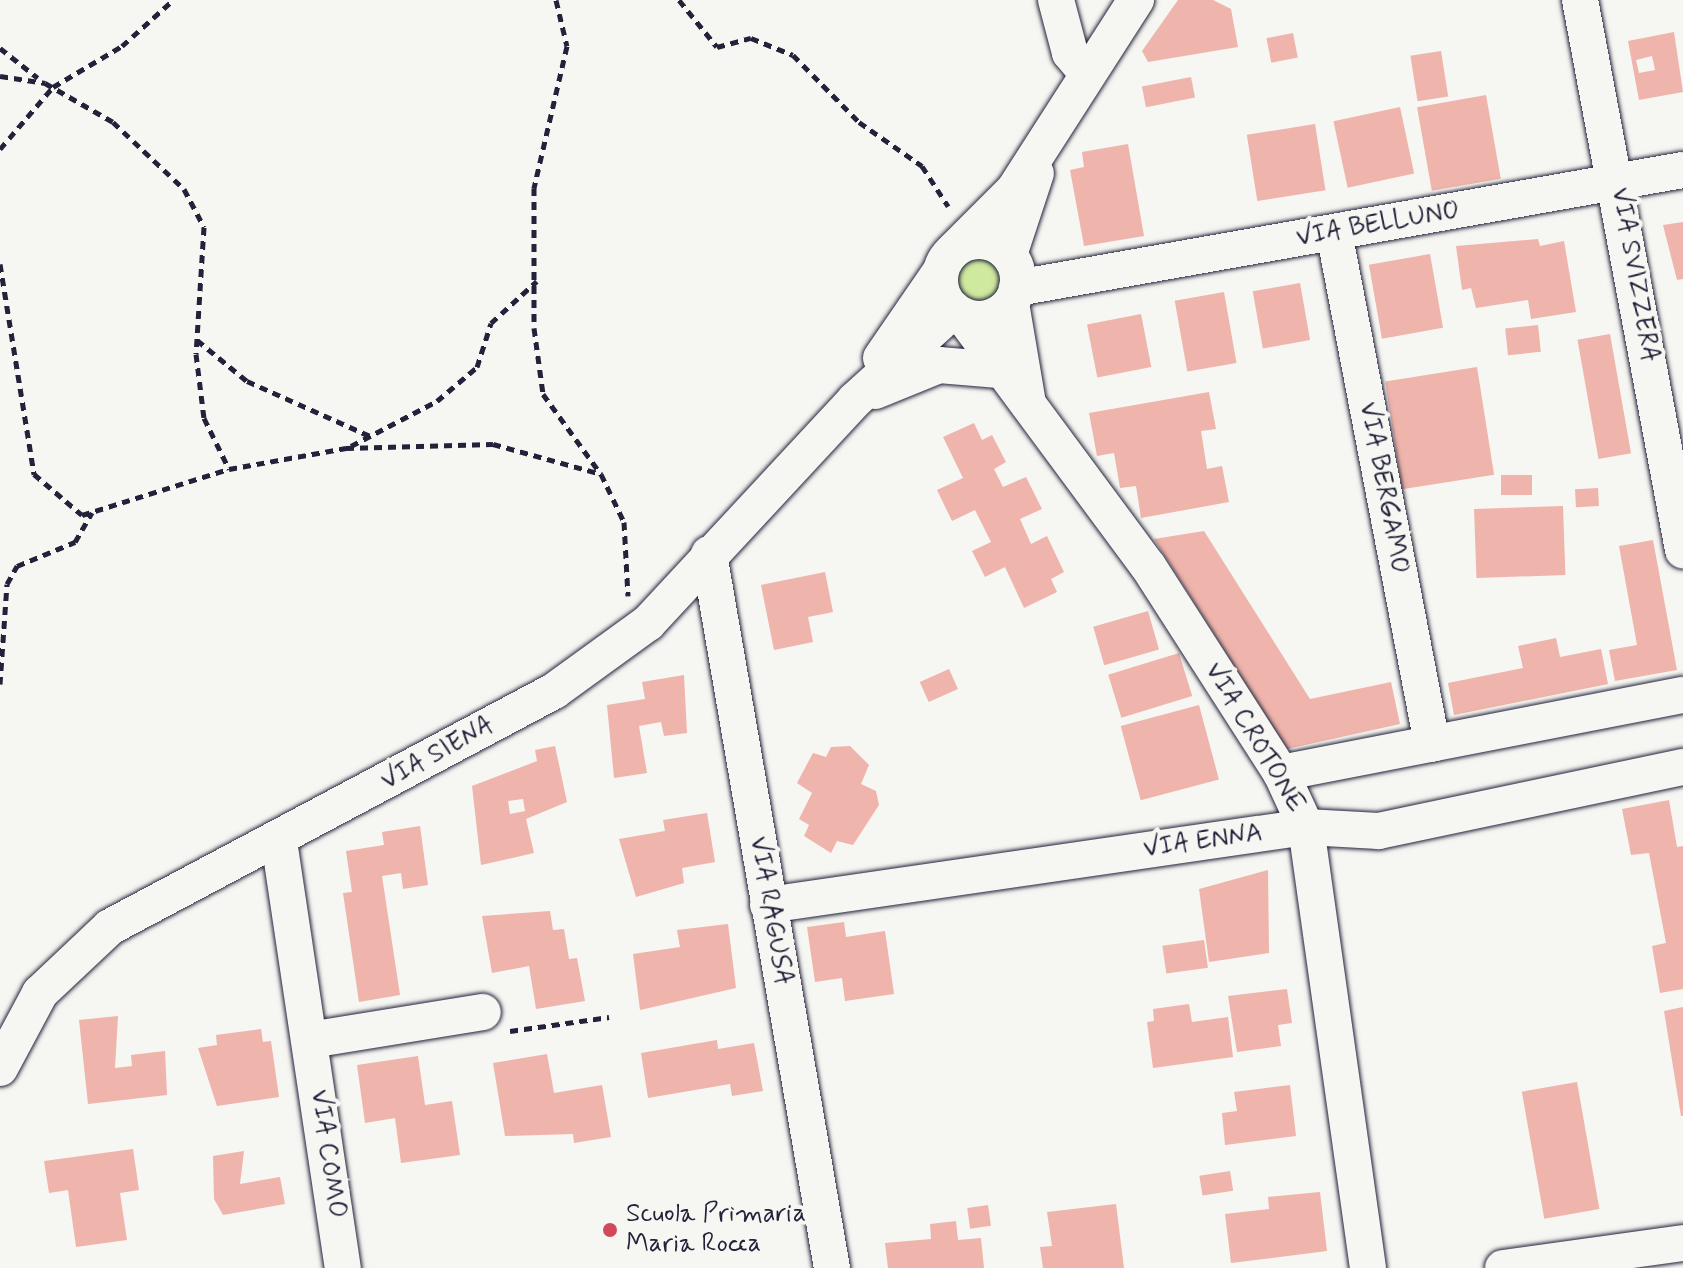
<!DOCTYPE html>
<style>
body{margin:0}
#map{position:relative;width:1683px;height:1268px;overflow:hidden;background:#f6f6f2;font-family:Mynerve,sans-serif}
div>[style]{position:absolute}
.green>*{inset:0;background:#cfe99f}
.round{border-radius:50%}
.building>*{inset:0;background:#efb4ab;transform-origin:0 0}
.path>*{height:5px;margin-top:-2.5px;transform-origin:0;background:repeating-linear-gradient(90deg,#22223b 0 8px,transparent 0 14px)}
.roads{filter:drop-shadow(0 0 2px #22223b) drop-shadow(0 0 2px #22223b)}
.minor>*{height:36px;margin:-18px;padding:0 18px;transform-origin:18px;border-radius:18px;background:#f6f6f2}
.minor>.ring{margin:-18px;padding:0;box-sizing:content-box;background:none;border:36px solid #f6f6f2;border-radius:50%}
.dots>*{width:22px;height:22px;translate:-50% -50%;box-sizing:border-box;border:4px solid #f6f6f2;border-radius:50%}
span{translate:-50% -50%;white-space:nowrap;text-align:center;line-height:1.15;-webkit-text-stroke:8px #f6f6f2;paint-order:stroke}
.street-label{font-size:26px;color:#22223b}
.poi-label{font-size:26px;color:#22223b}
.left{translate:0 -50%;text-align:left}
</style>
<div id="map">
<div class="green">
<i class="round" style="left:952px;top:253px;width:54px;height:54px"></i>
</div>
<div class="building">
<i style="clip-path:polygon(1178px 0,1213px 0,1231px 9px,1238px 47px,1148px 62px,1142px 51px)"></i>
<i style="clip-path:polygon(evenodd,1674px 32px,1683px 92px,1639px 100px,1628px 41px,1674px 32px,1652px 56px,1655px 70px,1639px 73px,1636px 60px,1652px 56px)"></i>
<i style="left:1293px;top:33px;width:25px;height:27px;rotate:79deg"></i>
<i style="left:1441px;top:51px;width:46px;height:31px;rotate:81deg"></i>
<i style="left:1191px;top:77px;width:21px;height:50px;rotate:79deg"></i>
<i style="left:1486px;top:95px;width:85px;height:70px;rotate:80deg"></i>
<i style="left:1400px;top:107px;width:68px;height:68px;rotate:78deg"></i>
<i style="left:1315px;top:124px;width:67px;height:69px;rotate:81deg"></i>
<i style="clip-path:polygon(1128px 144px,1144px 236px,1084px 246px,1070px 170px,1084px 167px,1082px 152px)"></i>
<i style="clip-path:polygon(1683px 222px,1683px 279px,1677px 280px,1663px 225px)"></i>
<i style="clip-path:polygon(1538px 239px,1540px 246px,1564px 241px,1576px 312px,1531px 319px,1528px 300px,1476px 308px,1471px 288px,1462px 290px,1456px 246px)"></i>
<i style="left:1430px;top:254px;width:75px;height:62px;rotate:80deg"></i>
<i style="left:1300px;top:283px;width:58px;height:48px;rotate:80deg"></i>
<i style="left:1224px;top:292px;width:72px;height:50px;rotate:80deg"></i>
<i style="left:1141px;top:314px;width:54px;height:55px;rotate:79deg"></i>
<i style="left:1538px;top:325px;width:27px;height:33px;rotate:84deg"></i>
<i style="left:1610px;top:334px;width:121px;height:33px;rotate:80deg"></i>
<i style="left:1477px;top:367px;width:109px;height:93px;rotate:81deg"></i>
<i style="clip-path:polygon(1209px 392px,1216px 429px,1201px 431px,1207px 469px,1222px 466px,1229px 502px,1141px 518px,1136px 486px,1120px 488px,1114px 453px,1097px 456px,1089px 413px)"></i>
<i style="clip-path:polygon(974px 423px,982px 440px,992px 435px,1006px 462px,994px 469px,1003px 487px,1026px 477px,1042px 509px,1020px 519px,1031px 544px,1047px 536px,1064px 572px,1051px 579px,1057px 592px,1024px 608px,1005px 567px,985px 577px,972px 551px,991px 542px,975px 510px,952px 521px,937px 490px,963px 478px,943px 437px)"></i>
<i style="left:1501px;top:475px;width:31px;height:20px"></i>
<i style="left:1598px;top:488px;width:18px;height:23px;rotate:87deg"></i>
<i style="left:1563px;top:506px;width:69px;height:89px;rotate:88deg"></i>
<i style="clip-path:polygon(1204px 531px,1310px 699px,1391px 682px,1400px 724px,1287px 749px,1154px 539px)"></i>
<i style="clip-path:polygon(1653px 540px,1677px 670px,1615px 681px,1609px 650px,1637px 645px,1619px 546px)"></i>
<i style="clip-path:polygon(825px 572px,833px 612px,808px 617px,813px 642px,774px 650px,761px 585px)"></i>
<i style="left:1148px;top:611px;width:40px;height:57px;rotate:74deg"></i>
<i style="clip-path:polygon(1556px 638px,1560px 657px,1601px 649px,1608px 684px,1454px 715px,1448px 683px,1523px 668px,1518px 646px)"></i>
<i style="left:1179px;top:653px;width:45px;height:74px;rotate:73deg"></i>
<i style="left:949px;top:669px;width:22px;height:32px;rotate:66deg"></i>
<i style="clip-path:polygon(684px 675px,687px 733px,664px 736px,661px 722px,639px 726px,647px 773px,614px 778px,607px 705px,645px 699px,642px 682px)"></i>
<i style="left:1199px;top:705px;width:77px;height:81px;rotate:75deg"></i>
<i style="clip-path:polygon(evenodd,555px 746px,567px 802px,526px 819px,534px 853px,481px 865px,472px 786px,537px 761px,535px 750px,555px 746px,523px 799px,525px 811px,510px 814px,508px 801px,523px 799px)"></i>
<i style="clip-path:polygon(850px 746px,869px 765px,861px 784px,876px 791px,879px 805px,853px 845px,837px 841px,831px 853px,804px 836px,809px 825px,799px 819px,812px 793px,797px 783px,813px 753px,826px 757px,831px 747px)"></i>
<i style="clip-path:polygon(1669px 800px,1677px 847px,1683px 846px,1683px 989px,1660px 993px,1652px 946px,1666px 943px,1649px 853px,1631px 855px,1622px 809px)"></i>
<i style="clip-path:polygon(707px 813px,715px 862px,682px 868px,684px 883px,636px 897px,619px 839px,665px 831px,663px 820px)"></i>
<i style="clip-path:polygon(420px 826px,428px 885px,403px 889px,401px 873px,382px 876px,400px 995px,359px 1002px,343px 893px,352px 892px,346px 851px,384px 845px,382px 832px)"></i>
<i style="clip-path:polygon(1268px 870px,1269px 953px,1209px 962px,1199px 889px)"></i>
<i style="clip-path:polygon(550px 911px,553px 930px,564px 929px,569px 959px,577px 958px,585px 1001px,536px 1009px,529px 966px,492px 973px,482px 916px)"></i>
<i style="clip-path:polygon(844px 922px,846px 937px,885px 931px,894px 994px,845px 1001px,842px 978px,815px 982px,807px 927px)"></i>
<i style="clip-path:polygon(728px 924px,736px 988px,640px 1010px,633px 954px,680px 947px,677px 930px)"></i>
<i style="left:1204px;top:940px;width:28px;height:42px;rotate:82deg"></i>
<i style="clip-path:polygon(1287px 989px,1292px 1023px,1278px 1025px,1281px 1046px,1237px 1052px,1228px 996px)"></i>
<i style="clip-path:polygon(1189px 1004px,1192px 1022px,1228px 1017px,1233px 1057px,1153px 1068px,1147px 1022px,1154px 1021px,1153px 1009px)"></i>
<i style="clip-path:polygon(1683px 1007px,1683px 1116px,1681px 1116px,1664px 1011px)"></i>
<i style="clip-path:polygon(118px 1016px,115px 1068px,132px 1066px,131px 1055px,165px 1051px,167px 1095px,88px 1104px,79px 1020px)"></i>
<i style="clip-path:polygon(261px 1029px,263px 1042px,271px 1041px,279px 1097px,217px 1106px,198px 1048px,217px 1045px,216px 1035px)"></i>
<i style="clip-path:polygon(717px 1040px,718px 1049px,754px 1043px,763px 1091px,732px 1096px,730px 1084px,648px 1098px,641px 1053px)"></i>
<i style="clip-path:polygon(547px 1054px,554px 1093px,602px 1085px,611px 1137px,574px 1143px,573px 1134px,505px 1136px,493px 1063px)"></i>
<i style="clip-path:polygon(418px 1056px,425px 1105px,452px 1101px,460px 1155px,401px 1163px,395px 1118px,365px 1123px,357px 1065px)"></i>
<i style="left:1577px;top:1082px;width:129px;height:56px;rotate:80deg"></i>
<i style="clip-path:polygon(1290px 1085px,1296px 1136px,1225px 1145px,1222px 1113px,1237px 1111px,1234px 1092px)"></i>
<i style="clip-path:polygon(133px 1149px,139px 1190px,120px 1193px,127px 1240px,76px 1247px,68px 1190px,49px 1193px,44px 1161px)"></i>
<i style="clip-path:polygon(244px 1151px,240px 1184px,280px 1177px,285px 1204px,223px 1215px,214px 1199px,213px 1156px)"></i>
<i style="left:1230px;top:1171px;width:20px;height:31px;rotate:81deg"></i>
<i style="clip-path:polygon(1320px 1192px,1327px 1251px,1231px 1263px,1225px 1214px,1269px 1209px,1268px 1197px)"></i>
<i style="clip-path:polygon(1116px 1204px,1124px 1268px,1043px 1268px,1040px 1247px,1052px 1246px,1047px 1212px)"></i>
<i style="left:988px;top:1205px;width:21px;height:21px;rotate:82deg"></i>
<i style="clip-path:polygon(956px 1221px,958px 1240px,981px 1238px,984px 1268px,888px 1268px,885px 1243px,931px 1239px,930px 1224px)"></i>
</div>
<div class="path">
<i style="left:556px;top:0;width:47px;rotate:76.6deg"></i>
<i style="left:567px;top:46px;width:146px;rotate:103.1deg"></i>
<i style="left:534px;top:188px;width:140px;rotate:90deg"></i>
<i style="left:534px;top:328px;width:67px;rotate:82.2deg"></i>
<i style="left:543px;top:394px;width:99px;rotate:54.1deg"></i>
<i style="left:601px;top:474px;width:53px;rotate:64.4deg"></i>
<i style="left:624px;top:522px;width:74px;rotate:86.9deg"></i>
<i style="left:679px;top:0;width:60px;rotate:51deg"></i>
<i style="left:717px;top:47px;width:35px;rotate:-15deg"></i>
<i style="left:751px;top:38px;width:45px;rotate:22deg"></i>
<i style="left:793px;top:55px;width:94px;rotate:45.4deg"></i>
<i style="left:859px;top:122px;width:77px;rotate:34.9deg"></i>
<i style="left:922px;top:166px;width:48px;rotate:57deg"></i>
<i style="left:0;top:48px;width:48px;rotate:38.3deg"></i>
<i style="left:0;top:76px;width:46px;rotate:8.8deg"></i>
<i style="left:45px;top:83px;width:78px;rotate:29.8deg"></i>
<i style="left:113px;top:122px;width:98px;rotate:43.3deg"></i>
<i style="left:184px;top:189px;width:43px;rotate:62.2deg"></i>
<i style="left:204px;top:227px;width:127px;rotate:93.6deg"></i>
<i style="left:196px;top:354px;width:64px;rotate:82.9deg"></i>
<i style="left:204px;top:418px;width:57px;rotate:63.9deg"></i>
<i style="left:0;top:149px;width:82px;rotate:-49.5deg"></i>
<i style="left:53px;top:87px;width:80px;rotate:-30.7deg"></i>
<i style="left:122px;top:46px;width:69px;rotate:-42deg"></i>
<i style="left:0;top:264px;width:213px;rotate:80.8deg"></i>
<i style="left:34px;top:474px;width:63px;rotate:40.5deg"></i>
<i style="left:82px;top:515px;width:154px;rotate:-17.4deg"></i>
<i style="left:229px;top:469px;width:119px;rotate:-10.2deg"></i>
<i style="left:346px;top:448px;width:147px;rotate:-1.6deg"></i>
<i style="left:493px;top:444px;width:112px;rotate:15.5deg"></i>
<i style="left:197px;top:340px;width:65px;rotate:39.4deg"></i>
<i style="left:247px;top:381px;width:135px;rotate:24.1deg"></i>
<i style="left:351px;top:446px;width:97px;rotate:-27.6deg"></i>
<i style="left:437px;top:401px;width:52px;rotate:-40.4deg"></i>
<i style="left:477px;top:367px;width:46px;rotate:-72.3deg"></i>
<i style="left:491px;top:323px;width:62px;rotate:-42.4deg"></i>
<i style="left:0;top:684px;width:100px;rotate:-86deg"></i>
<i style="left:7px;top:584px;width:21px;rotate:-61deg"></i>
<i style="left:17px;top:566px;width:63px;rotate:-22.5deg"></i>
<i style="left:75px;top:542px;width:34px;rotate:-60deg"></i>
<i style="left:510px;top:1031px;width:100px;rotate:-8deg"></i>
</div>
<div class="roads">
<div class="minor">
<i style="left:1056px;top:0;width:55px;rotate:75.2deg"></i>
<i style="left:1070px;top:53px;width:25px;rotate:50deg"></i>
<i style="left:1580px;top:0;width:560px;rotate:79.39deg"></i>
<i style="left:1334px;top:232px;width:521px;rotate:79.16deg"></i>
<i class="ring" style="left:940px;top:241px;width:42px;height:42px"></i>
<i style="left:955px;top:249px;width:83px;rotate:-45deg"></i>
<i style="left:1014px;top:190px;width:226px;rotate:-57.3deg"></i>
<i style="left:1009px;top:255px;width:86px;rotate:-71.8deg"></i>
<i style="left:1017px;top:288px;width:676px;rotate:-10.05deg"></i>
<i style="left:1011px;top:303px;width:102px;rotate:80.4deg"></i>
<i style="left:962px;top:315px;width:312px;rotate:53.5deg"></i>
<i style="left:1148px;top:566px;width:246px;rotate:57.3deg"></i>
<i style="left:1281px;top:773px;width:60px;rotate:65.2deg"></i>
<i style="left:1306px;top:827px;width:445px;rotate:82deg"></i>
<i style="left:881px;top:358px;width:104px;rotate:-55.5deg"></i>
<i style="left:875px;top:391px;width:69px;rotate:-22.1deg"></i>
<i style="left:939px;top:365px;width:60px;rotate:4.8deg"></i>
<i style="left:709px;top:554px;width:725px;rotate:80.23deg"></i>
<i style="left:1281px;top:773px;width:409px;rotate:-11deg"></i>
<i style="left:279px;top:841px;width:432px;rotate:81.5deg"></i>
<i style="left:768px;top:905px;width:544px;rotate:-8.25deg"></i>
<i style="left:1306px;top:827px;width:73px;rotate:3.1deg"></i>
<i style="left:1379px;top:831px;width:311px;rotate:-11.9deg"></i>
<i style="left:310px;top:1040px;width:175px;rotate:-9.2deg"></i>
<i style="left:0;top:1068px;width:85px;rotate:-61.9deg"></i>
<i style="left:40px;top:993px;width:96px;rotate:-43.3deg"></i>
<i style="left:110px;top:927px;width:503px;rotate:-27.99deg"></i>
<i style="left:554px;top:691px;width:116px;rotate:-35.9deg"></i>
<i style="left:648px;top:623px;width:304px;rotate:-47.1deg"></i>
<i style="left:855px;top:400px;width:134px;rotate:-42.3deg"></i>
<i style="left:1503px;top:1268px;width:182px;rotate:-7.9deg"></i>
</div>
</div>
<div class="dots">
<i style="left:610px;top:1230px;background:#d1495b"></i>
</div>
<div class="street-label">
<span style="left:1378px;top:225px;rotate:-10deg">VIA BELLUNO</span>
<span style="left:1634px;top:275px;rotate:80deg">VIA SVIZZERA</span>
<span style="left:1383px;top:488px;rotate:79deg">VIA BERGAMO</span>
<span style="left:1254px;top:738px;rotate:59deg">VIA CROTONE</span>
<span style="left:438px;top:754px;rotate:-29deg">VIA SIENA</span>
<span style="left:1203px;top:842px;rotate:-8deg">VIA ENNA</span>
<span style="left:770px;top:911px;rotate:80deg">VIA RAGUSA</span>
<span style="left:327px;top:1154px;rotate:82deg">VIA COMO</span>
</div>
<div class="poi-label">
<span class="left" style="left:626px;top:1230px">Scuola Primaria<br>Maria Rocca</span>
</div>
</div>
